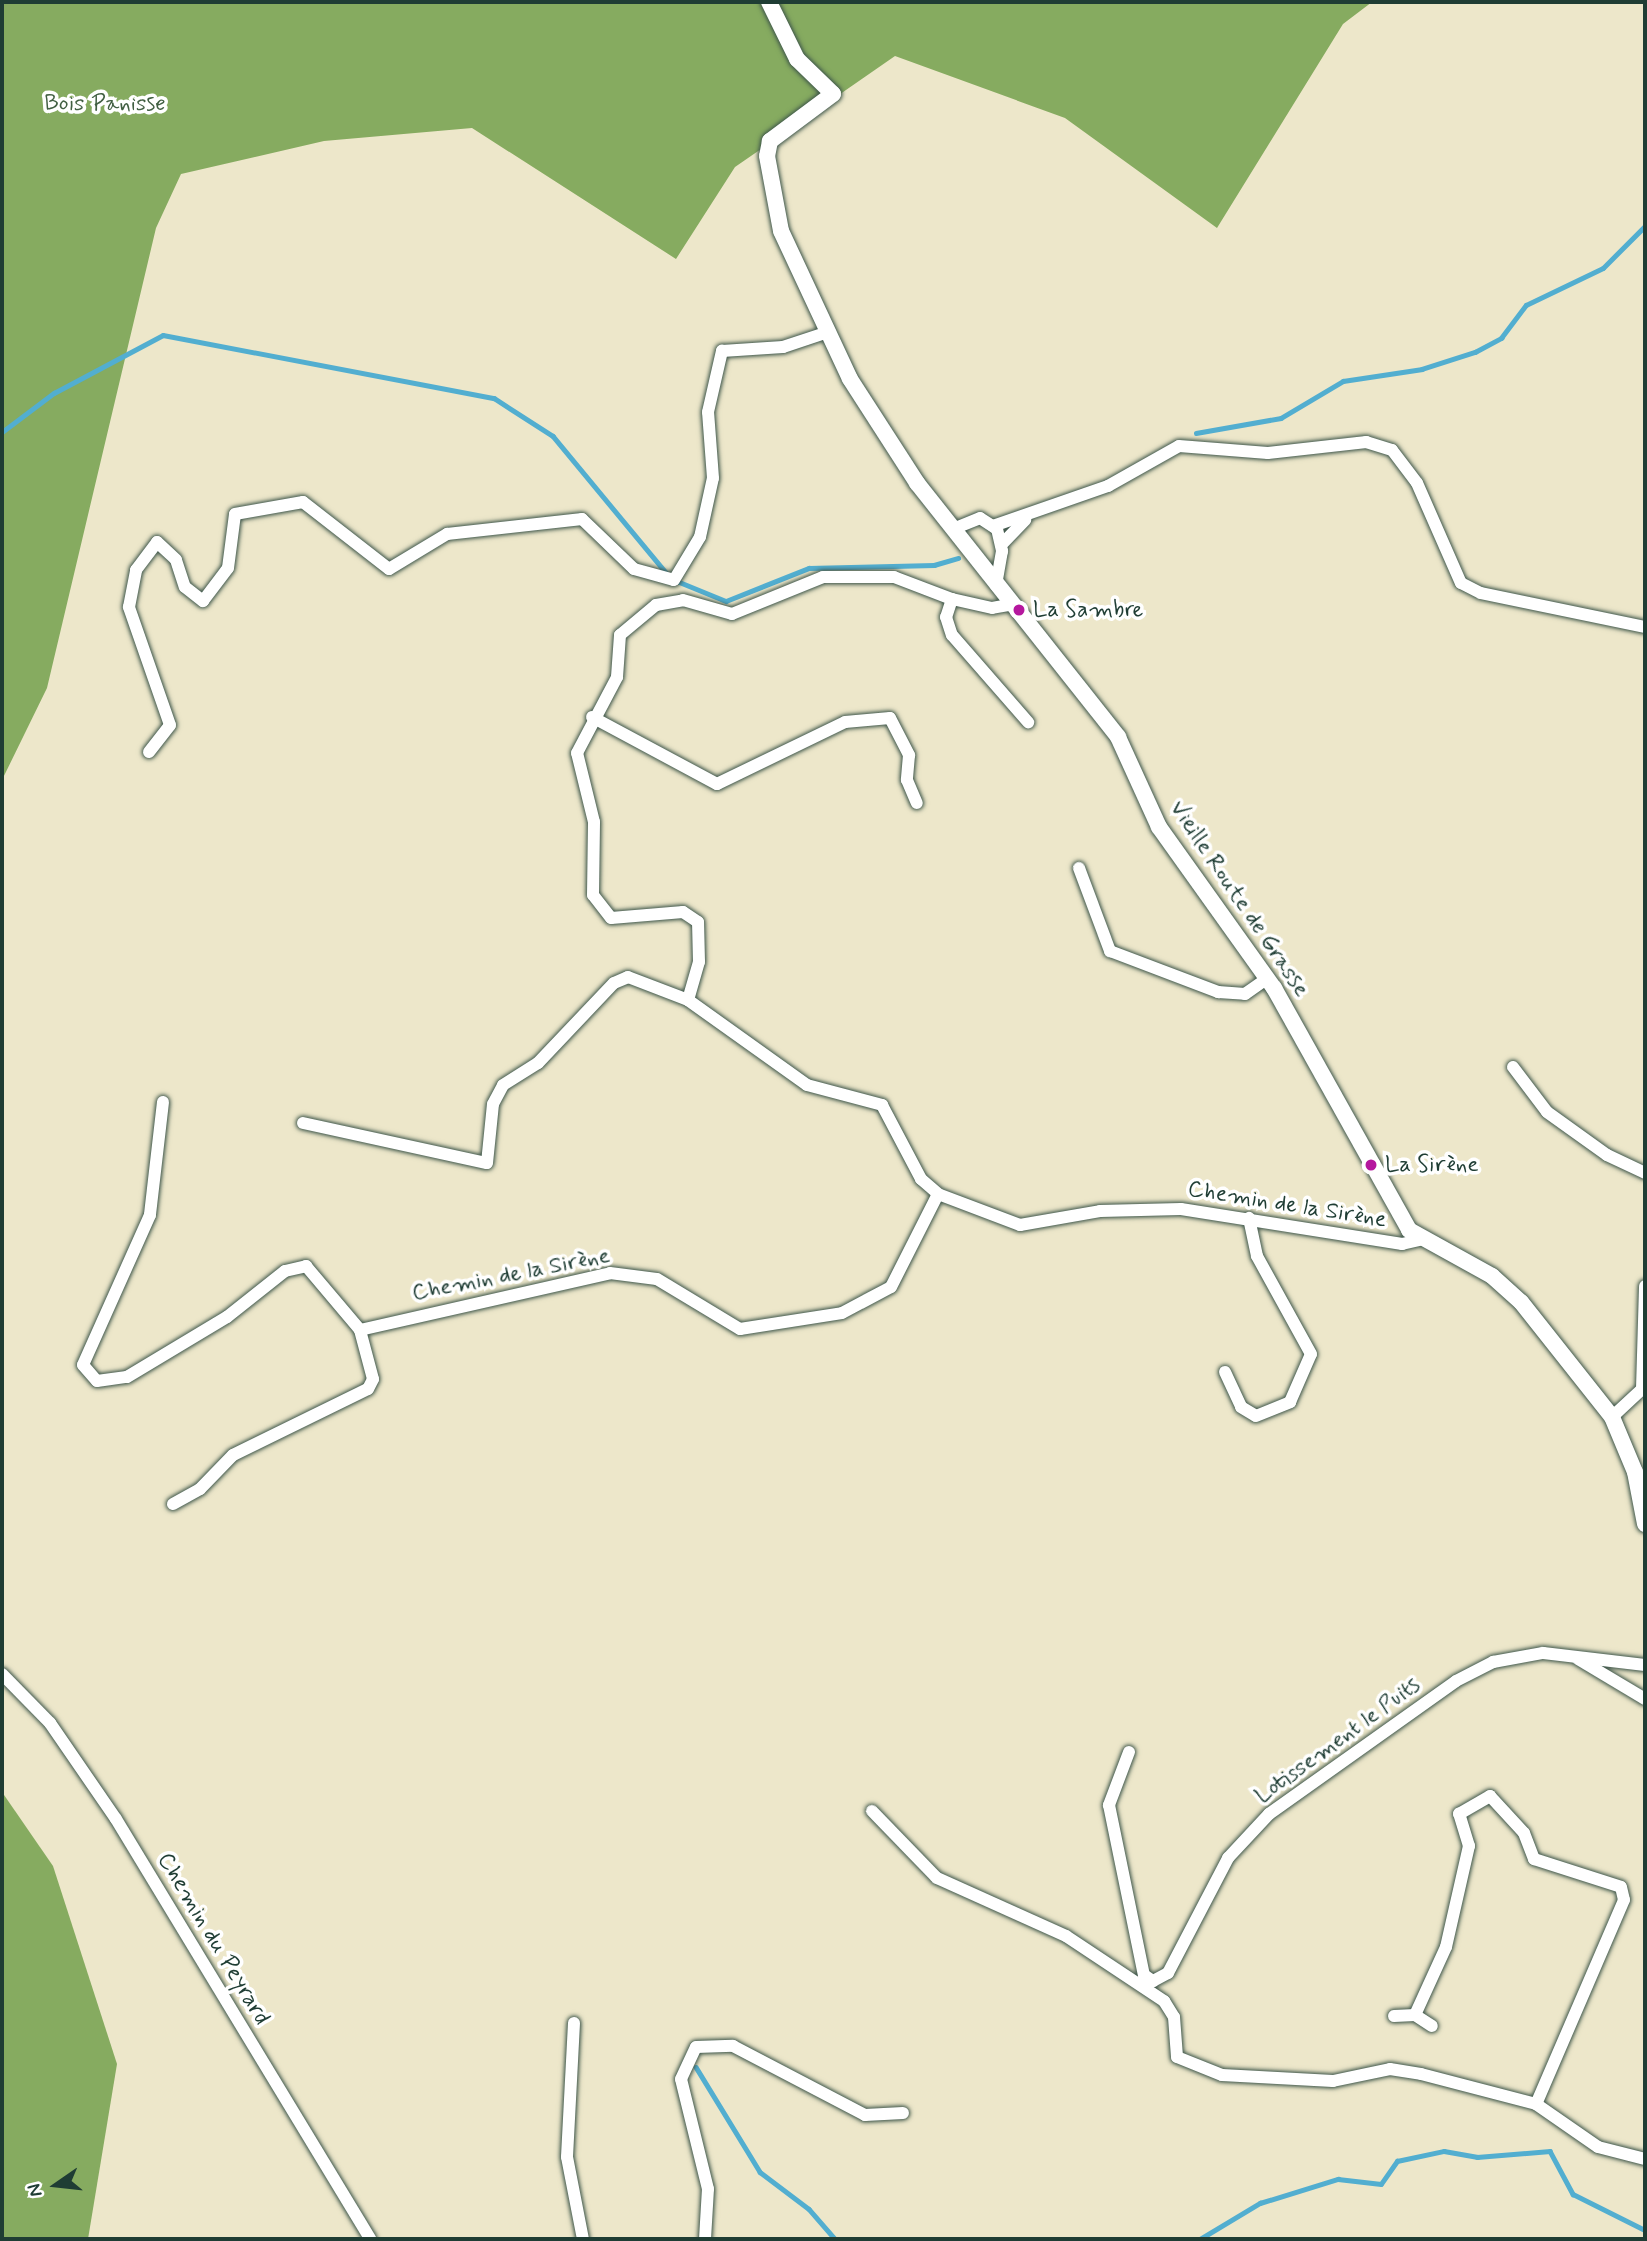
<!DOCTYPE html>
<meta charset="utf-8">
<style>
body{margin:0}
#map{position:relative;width:1647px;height:2241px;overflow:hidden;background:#ede7ca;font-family:Mynerve,sans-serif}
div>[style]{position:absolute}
.forest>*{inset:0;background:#86ab60}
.stream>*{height:4.5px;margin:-2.25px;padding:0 2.25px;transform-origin:2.25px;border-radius:2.25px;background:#52aed0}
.roads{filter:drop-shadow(0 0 2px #3e564a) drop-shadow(0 0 2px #3e564a)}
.minor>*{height:12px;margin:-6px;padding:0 6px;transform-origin:6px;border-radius:6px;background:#fff}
.tertiary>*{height:16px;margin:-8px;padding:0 8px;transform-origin:8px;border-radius:8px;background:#fff}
.dots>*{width:19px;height:19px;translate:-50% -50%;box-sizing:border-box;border:4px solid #fff;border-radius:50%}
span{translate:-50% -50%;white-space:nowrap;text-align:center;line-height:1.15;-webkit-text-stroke:7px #fff;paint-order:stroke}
.park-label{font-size:23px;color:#415f42}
.poi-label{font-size:23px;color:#1f3d34}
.left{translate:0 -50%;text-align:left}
.street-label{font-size:23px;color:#1f3d34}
.frame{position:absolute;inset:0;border:4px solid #1f3d34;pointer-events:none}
.north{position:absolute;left:21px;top:2150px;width:70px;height:70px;-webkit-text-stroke:5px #fff;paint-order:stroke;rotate:256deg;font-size:19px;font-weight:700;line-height:28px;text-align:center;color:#1f3d34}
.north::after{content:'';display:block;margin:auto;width:24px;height:32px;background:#1f3d34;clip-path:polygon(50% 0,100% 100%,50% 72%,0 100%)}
</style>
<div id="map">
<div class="forest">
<i style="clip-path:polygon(2px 2px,1372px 2px,1343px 24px,1217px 228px,1065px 118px,895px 56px,735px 167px,676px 259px,472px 128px,324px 141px,181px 174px,156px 228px,47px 688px,2px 780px)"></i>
<i style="clip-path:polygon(2px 1792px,53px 1866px,117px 2064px,88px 2239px,2px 2239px)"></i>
</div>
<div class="stream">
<i style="left:2px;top:432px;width:65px;rotate:-36.9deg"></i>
<i style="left:54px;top:393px;width:123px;rotate:-28deg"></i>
<i style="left:163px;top:335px;width:337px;rotate:10.8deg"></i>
<i style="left:494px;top:398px;width:70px;rotate:32.8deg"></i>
<i style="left:553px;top:436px;width:179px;rotate:50.4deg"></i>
<i style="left:1196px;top:433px;width:86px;rotate:-10deg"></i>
<i style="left:1281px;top:418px;width:72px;rotate:-30.8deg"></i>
<i style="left:1343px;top:381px;width:80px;rotate:-8.6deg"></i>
<i style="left:1422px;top:369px;width:56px;rotate:-17.8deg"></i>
<i style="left:1475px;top:352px;width:30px;rotate:-28deg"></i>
<i style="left:1501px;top:338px;width:41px;rotate:-52.9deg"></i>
<i style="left:1526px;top:305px;width:85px;rotate:-25.7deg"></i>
<i style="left:1603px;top:268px;width:59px;rotate:-45deg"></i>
<i style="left:677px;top:581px;width:53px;rotate:22.2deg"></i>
<i style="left:726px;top:601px;width:89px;rotate:-21.7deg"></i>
<i style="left:809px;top:568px;width:125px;rotate:-1.4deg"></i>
<i style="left:934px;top:565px;width:25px;rotate:-16deg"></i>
<i style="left:696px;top:2067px;width:123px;rotate:58.6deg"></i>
<i style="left:760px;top:2172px;width:61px;rotate:37.1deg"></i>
<i style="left:809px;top:2209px;width:40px;rotate:49deg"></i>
<i style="left:1200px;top:2239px;width:70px;rotate:-31deg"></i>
<i style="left:1260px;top:2203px;width:82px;rotate:-17.1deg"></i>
<i style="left:1338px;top:2179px;width:43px;rotate:6.6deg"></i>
<i style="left:1381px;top:2184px;width:28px;rotate:-55deg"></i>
<i style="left:1397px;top:2161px;width:48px;rotate:-12deg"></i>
<i style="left:1444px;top:2151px;width:34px;rotate:10deg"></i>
<i style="left:1477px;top:2157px;width:73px;rotate:-4.7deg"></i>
<i style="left:1550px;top:2151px;width:49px;rotate:61.9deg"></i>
<i style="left:1573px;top:2194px;width:80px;rotate:26.6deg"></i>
</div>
<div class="roads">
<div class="minor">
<i style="left:993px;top:526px;width:122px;rotate:-19.2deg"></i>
<i style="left:1108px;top:486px;width:81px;rotate:-29.4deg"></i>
<i style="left:1179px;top:446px;width:89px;rotate:4.5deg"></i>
<i style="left:1268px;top:453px;width:99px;rotate:-6.4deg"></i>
<i style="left:1366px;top:442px;width:27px;rotate:17deg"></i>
<i style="left:1392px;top:450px;width:41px;rotate:52.9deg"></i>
<i style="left:1417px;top:483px;width:109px;rotate:66.3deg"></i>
<i style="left:1461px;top:583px;width:22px;rotate:27deg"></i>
<i style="left:1481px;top:593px;width:167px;rotate:11.7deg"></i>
<i style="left:953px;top:529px;width:29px;rotate:-22deg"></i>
<i style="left:980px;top:518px;width:20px;rotate:33deg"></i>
<i style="left:997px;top:529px;width:23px;rotate:77deg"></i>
<i style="left:1002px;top:551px;width:35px;rotate:100deg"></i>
<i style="left:1001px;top:545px;width:35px;rotate:-46deg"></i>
<i style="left:1014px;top:604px;width:22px;rotate:170deg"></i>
<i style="left:992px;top:608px;width:41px;rotate:-167.3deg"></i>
<i style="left:952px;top:599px;width:19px;rotate:108deg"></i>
<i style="left:946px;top:617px;width:19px;rotate:72deg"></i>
<i style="left:952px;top:635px;width:116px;rotate:48.9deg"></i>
<i style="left:592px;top:717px;width:142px;rotate:28.2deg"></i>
<i style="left:717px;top:784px;width:142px;rotate:-25.8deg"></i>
<i style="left:845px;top:722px;width:45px;rotate:-5.1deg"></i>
<i style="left:890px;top:718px;width:42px;rotate:62.8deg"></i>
<i style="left:909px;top:755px;width:25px;rotate:95deg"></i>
<i style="left:907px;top:780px;width:25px;rotate:67deg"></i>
<i style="left:149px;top:752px;width:34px;rotate:-52deg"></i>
<i style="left:170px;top:725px;width:125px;rotate:-109.2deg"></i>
<i style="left:129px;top:607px;width:38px;rotate:-79deg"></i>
<i style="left:136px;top:570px;width:35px;rotate:-53deg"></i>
<i style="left:157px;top:542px;width:26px;rotate:43deg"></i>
<i style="left:176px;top:560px;width:28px;rotate:72deg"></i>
<i style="left:185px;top:587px;width:23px;rotate:38deg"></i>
<i style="left:203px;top:601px;width:41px;rotate:-52.9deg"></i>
<i style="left:228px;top:568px;width:54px;rotate:-82.6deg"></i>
<i style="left:235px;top:514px;width:69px;rotate:-10deg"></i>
<i style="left:303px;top:502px;width:109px;rotate:37.9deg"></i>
<i style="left:389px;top:569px;width:68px;rotate:-31.1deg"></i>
<i style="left:447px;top:534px;width:136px;rotate:-6.3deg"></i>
<i style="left:582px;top:519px;width:72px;rotate:43.9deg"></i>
<i style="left:634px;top:569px;width:41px;rotate:15.4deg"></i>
<i style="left:674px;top:580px;width:50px;rotate:-58.8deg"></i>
<i style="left:700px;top:537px;width:60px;rotate:-77.6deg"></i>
<i style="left:713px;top:478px;width:66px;rotate:-94.3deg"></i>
<i style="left:708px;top:412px;width:63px;rotate:-77.1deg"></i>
<i style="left:722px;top:351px;width:61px;rotate:-3.8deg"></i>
<i style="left:783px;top:347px;width:44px;rotate:-18.4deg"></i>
<i style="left:1079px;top:868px;width:89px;rotate:69.5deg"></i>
<i style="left:1110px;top:951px;width:116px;rotate:20.8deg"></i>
<i style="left:1218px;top:992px;width:27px;rotate:4deg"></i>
<i style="left:1245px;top:994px;width:28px;rotate:-35deg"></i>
<i style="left:688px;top:1000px;width:40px;rotate:-74deg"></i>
<i style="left:699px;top:962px;width:40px;rotate:-91.4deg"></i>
<i style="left:698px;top:922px;width:18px;rotate:-146deg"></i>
<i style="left:683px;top:912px;width:72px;rotate:175.2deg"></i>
<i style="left:611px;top:918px;width:29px;rotate:-128deg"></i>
<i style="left:593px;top:895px;width:73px;rotate:-89.2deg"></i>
<i style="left:594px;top:822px;width:71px;rotate:-103.8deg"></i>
<i style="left:577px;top:753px;width:86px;rotate:-62.2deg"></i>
<i style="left:617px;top:677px;width:42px;rotate:-85.9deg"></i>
<i style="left:620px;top:635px;width:47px;rotate:-39.8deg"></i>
<i style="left:656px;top:605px;width:27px;rotate:-10deg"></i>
<i style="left:683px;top:600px;width:51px;rotate:15.9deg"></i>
<i style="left:732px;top:614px;width:98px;rotate:-22.1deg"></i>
<i style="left:823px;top:577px;width:71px"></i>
<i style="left:894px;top:577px;width:62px;rotate:20.8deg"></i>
<i style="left:1513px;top:1067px;width:56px;rotate:52.9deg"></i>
<i style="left:1547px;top:1112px;width:74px;rotate:35.6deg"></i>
<i style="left:1607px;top:1155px;width:42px;rotate:25.3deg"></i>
<i style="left:163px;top:1102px;width:114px;rotate:96.6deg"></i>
<i style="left:150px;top:1215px;width:164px;rotate:114.1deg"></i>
<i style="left:83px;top:1365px;width:21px;rotate:49deg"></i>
<i style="left:97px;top:1381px;width:30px;rotate:-8deg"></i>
<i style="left:127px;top:1377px;width:117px;rotate:-31deg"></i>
<i style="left:227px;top:1317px;width:74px;rotate:-38.4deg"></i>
<i style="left:285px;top:1271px;width:22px;rotate:-13deg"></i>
<i style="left:306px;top:1266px;width:84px;rotate:49.8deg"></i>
<i style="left:360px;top:1330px;width:256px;rotate:-12.8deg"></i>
<i style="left:610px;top:1273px;width:47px;rotate:7.3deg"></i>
<i style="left:657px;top:1279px;width:97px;rotate:31.1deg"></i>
<i style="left:740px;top:1329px;width:103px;rotate:-8.9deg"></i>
<i style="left:842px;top:1313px;width:55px;rotate:-28deg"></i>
<i style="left:891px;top:1287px;width:104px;rotate:-63.2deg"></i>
<i style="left:938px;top:1194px;width:88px;rotate:20.7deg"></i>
<i style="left:1020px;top:1225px;width:81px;rotate:-9.9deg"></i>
<i style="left:1100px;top:1211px;width:81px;rotate:-1.4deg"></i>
<i style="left:1181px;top:1209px;width:224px;rotate:9deg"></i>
<i style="left:1402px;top:1244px;width:18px;rotate:-13deg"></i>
<i style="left:303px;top:1123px;width:188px;rotate:12.3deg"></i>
<i style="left:487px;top:1163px;width:59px;rotate:-84.2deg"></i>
<i style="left:493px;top:1104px;width:21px;rotate:-62deg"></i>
<i style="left:503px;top:1085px;width:41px;rotate:-32.2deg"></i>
<i style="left:538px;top:1063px;width:110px;rotate:-46.5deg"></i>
<i style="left:614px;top:983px;width:15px;rotate:-23deg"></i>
<i style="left:628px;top:977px;width:64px;rotate:21deg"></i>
<i style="left:688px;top:1000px;width:146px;rotate:35.5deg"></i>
<i style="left:807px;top:1085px;width:78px;rotate:14.9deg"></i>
<i style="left:882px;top:1105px;width:84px;rotate:62.2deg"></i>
<i style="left:921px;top:1179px;width:23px;rotate:41deg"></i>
<i style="left:1225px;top:1372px;width:38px;rotate:65deg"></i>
<i style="left:1241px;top:1407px;width:17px;rotate:31deg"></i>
<i style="left:1256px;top:1416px;width:37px;rotate:-22deg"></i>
<i style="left:1290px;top:1402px;width:52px;rotate:-66.4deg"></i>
<i style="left:1311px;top:1354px;width:112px;rotate:-118.9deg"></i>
<i style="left:1257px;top:1256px;width:39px;rotate:-102deg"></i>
<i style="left:1612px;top:1417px;width:41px;rotate:-43deg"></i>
<i style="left:1642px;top:1389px;width:103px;rotate:-88.3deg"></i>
<i style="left:173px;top:1504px;width:31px;rotate:-29deg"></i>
<i style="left:200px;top:1489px;width:47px;rotate:-45.9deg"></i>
<i style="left:233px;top:1455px;width:150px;rotate:-26.1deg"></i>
<i style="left:368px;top:1389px;width:11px;rotate:-63deg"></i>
<i style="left:373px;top:1379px;width:51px;rotate:-104.9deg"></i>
<i style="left:1578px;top:1659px;width:78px;rotate:30.8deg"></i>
<i style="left:2px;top:1674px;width:69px;rotate:45.6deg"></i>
<i style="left:50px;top:1723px;width:116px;rotate:55.5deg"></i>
<i style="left:116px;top:1819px;width:491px;rotate:58.8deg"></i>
<i style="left:1129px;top:1752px;width:57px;rotate:110.7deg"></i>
<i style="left:1109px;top:1805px;width:174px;rotate:78.4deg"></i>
<i style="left:1144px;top:1975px;width:11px;rotate:34deg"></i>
<i style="left:1153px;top:1981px;width:17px;rotate:-28deg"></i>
<i style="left:1168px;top:1973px;width:130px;rotate:-62.4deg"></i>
<i style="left:1228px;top:1858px;width:60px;rotate:-47deg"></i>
<i style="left:1269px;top:1814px;width:229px;rotate:-35.4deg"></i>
<i style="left:1456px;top:1681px;width:42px;rotate:-27.2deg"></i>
<i style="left:1493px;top:1662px;width:51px;rotate:-10.2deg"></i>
<i style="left:1543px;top:1653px;width:103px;rotate:6.7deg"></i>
<i style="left:872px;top:1811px;width:93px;rotate:45.9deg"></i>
<i style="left:937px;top:1878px;width:141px;rotate:24.2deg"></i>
<i style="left:1066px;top:1936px;width:118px;rotate:33.6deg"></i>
<i style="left:1164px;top:2001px;width:19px;rotate:58deg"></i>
<i style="left:1174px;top:2017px;width:40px;rotate:85.7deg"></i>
<i style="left:1177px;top:2057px;width:48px;rotate:21.8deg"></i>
<i style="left:1222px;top:2075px;width:111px;rotate:3.1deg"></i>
<i style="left:1333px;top:2081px;width:58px;rotate:-11.9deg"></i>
<i style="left:1390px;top:2069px;width:31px;rotate:9deg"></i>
<i style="left:1421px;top:2074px;width:119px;rotate:14.6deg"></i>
<i style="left:1536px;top:2104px;width:75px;rotate:34.7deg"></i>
<i style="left:1598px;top:2147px;width:49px;rotate:14.3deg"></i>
<i style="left:1415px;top:2015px;width:75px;rotate:-65.5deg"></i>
<i style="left:1446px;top:1947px;width:104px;rotate:-77.2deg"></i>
<i style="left:1469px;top:1846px;width:34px;rotate:-107deg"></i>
<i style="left:1459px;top:1814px;width:36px;rotate:-30deg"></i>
<i style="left:1490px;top:1796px;width:50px;rotate:47.4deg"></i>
<i style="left:1524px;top:1833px;width:28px;rotate:69deg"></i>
<i style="left:1534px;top:1859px;width:91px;rotate:17.8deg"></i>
<i style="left:1621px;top:1887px;width:13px;rotate:77deg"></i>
<i style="left:1624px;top:1900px;width:222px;rotate:113.3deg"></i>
<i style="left:1394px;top:2016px;width:21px;rotate:-3deg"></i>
<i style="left:1415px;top:2015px;width:20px;rotate:33deg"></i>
<i style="left:574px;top:2023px;width:134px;rotate:93deg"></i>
<i style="left:567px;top:2157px;width:84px;rotate:79deg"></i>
<i style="left:705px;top:2239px;width:50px;rotate:-86.6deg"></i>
<i style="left:708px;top:2189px;width:113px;rotate:-103.8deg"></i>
<i style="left:681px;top:2079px;width:35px;rotate:-65deg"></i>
<i style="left:696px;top:2047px;width:37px;rotate:-2deg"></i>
<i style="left:733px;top:2046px;width:149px;rotate:27.6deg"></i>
<i style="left:865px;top:2115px;width:38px;rotate:-3deg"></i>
</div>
<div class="tertiary">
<i style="left:769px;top:2px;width:64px;rotate:63.8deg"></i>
<i style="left:797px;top:59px;width:50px;rotate:44.2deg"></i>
<i style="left:833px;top:94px;width:79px;rotate:143.3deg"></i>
<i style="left:770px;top:141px;width:15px;rotate:101deg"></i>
<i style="left:767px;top:156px;width:76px;rotate:79.4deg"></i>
<i style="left:781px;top:231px;width:163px;rotate:65deg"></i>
<i style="left:850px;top:379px;width:124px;rotate:57.2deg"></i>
<i style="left:917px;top:483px;width:324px;rotate:51.6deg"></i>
<i style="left:1118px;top:737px;width:99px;rotate:65.5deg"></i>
<i style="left:1159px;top:827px;width:198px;rotate:54.5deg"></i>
<i style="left:1274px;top:988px;width:277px;rotate:60.8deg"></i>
<i style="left:1409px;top:1230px;width:95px;rotate:29deg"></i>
<i style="left:1492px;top:1276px;width:39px;rotate:42deg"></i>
<i style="left:1521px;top:1302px;width:147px;rotate:51.6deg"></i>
<i style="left:1612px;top:1417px;width:60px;rotate:67.3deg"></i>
<i style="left:1635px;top:1472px;width:53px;rotate:79.1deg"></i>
</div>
</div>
<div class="dots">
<i style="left:1019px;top:610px;background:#b5179e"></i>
<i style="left:1371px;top:1165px;background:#b5179e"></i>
</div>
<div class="park-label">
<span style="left:105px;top:104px">Bois Panisse</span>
</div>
<div class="poi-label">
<span class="left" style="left:1033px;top:610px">La Sambre</span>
<span class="left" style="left:1385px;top:1165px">La Sirène</span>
</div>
<div class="street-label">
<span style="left:1239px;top:899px;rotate:56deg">Vieille Route de Grasse</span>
<span style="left:1287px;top:1205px;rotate:9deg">Chemin de la Sirène</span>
<span style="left:511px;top:1275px;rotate:-11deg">Chemin de la Sirène</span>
<span style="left:1338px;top:1741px;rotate:-36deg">Lotissement le Puits</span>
<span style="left:213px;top:1939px;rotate:59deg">Chemin du Peyrard</span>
</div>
<div class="frame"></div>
<div class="north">N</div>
</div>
